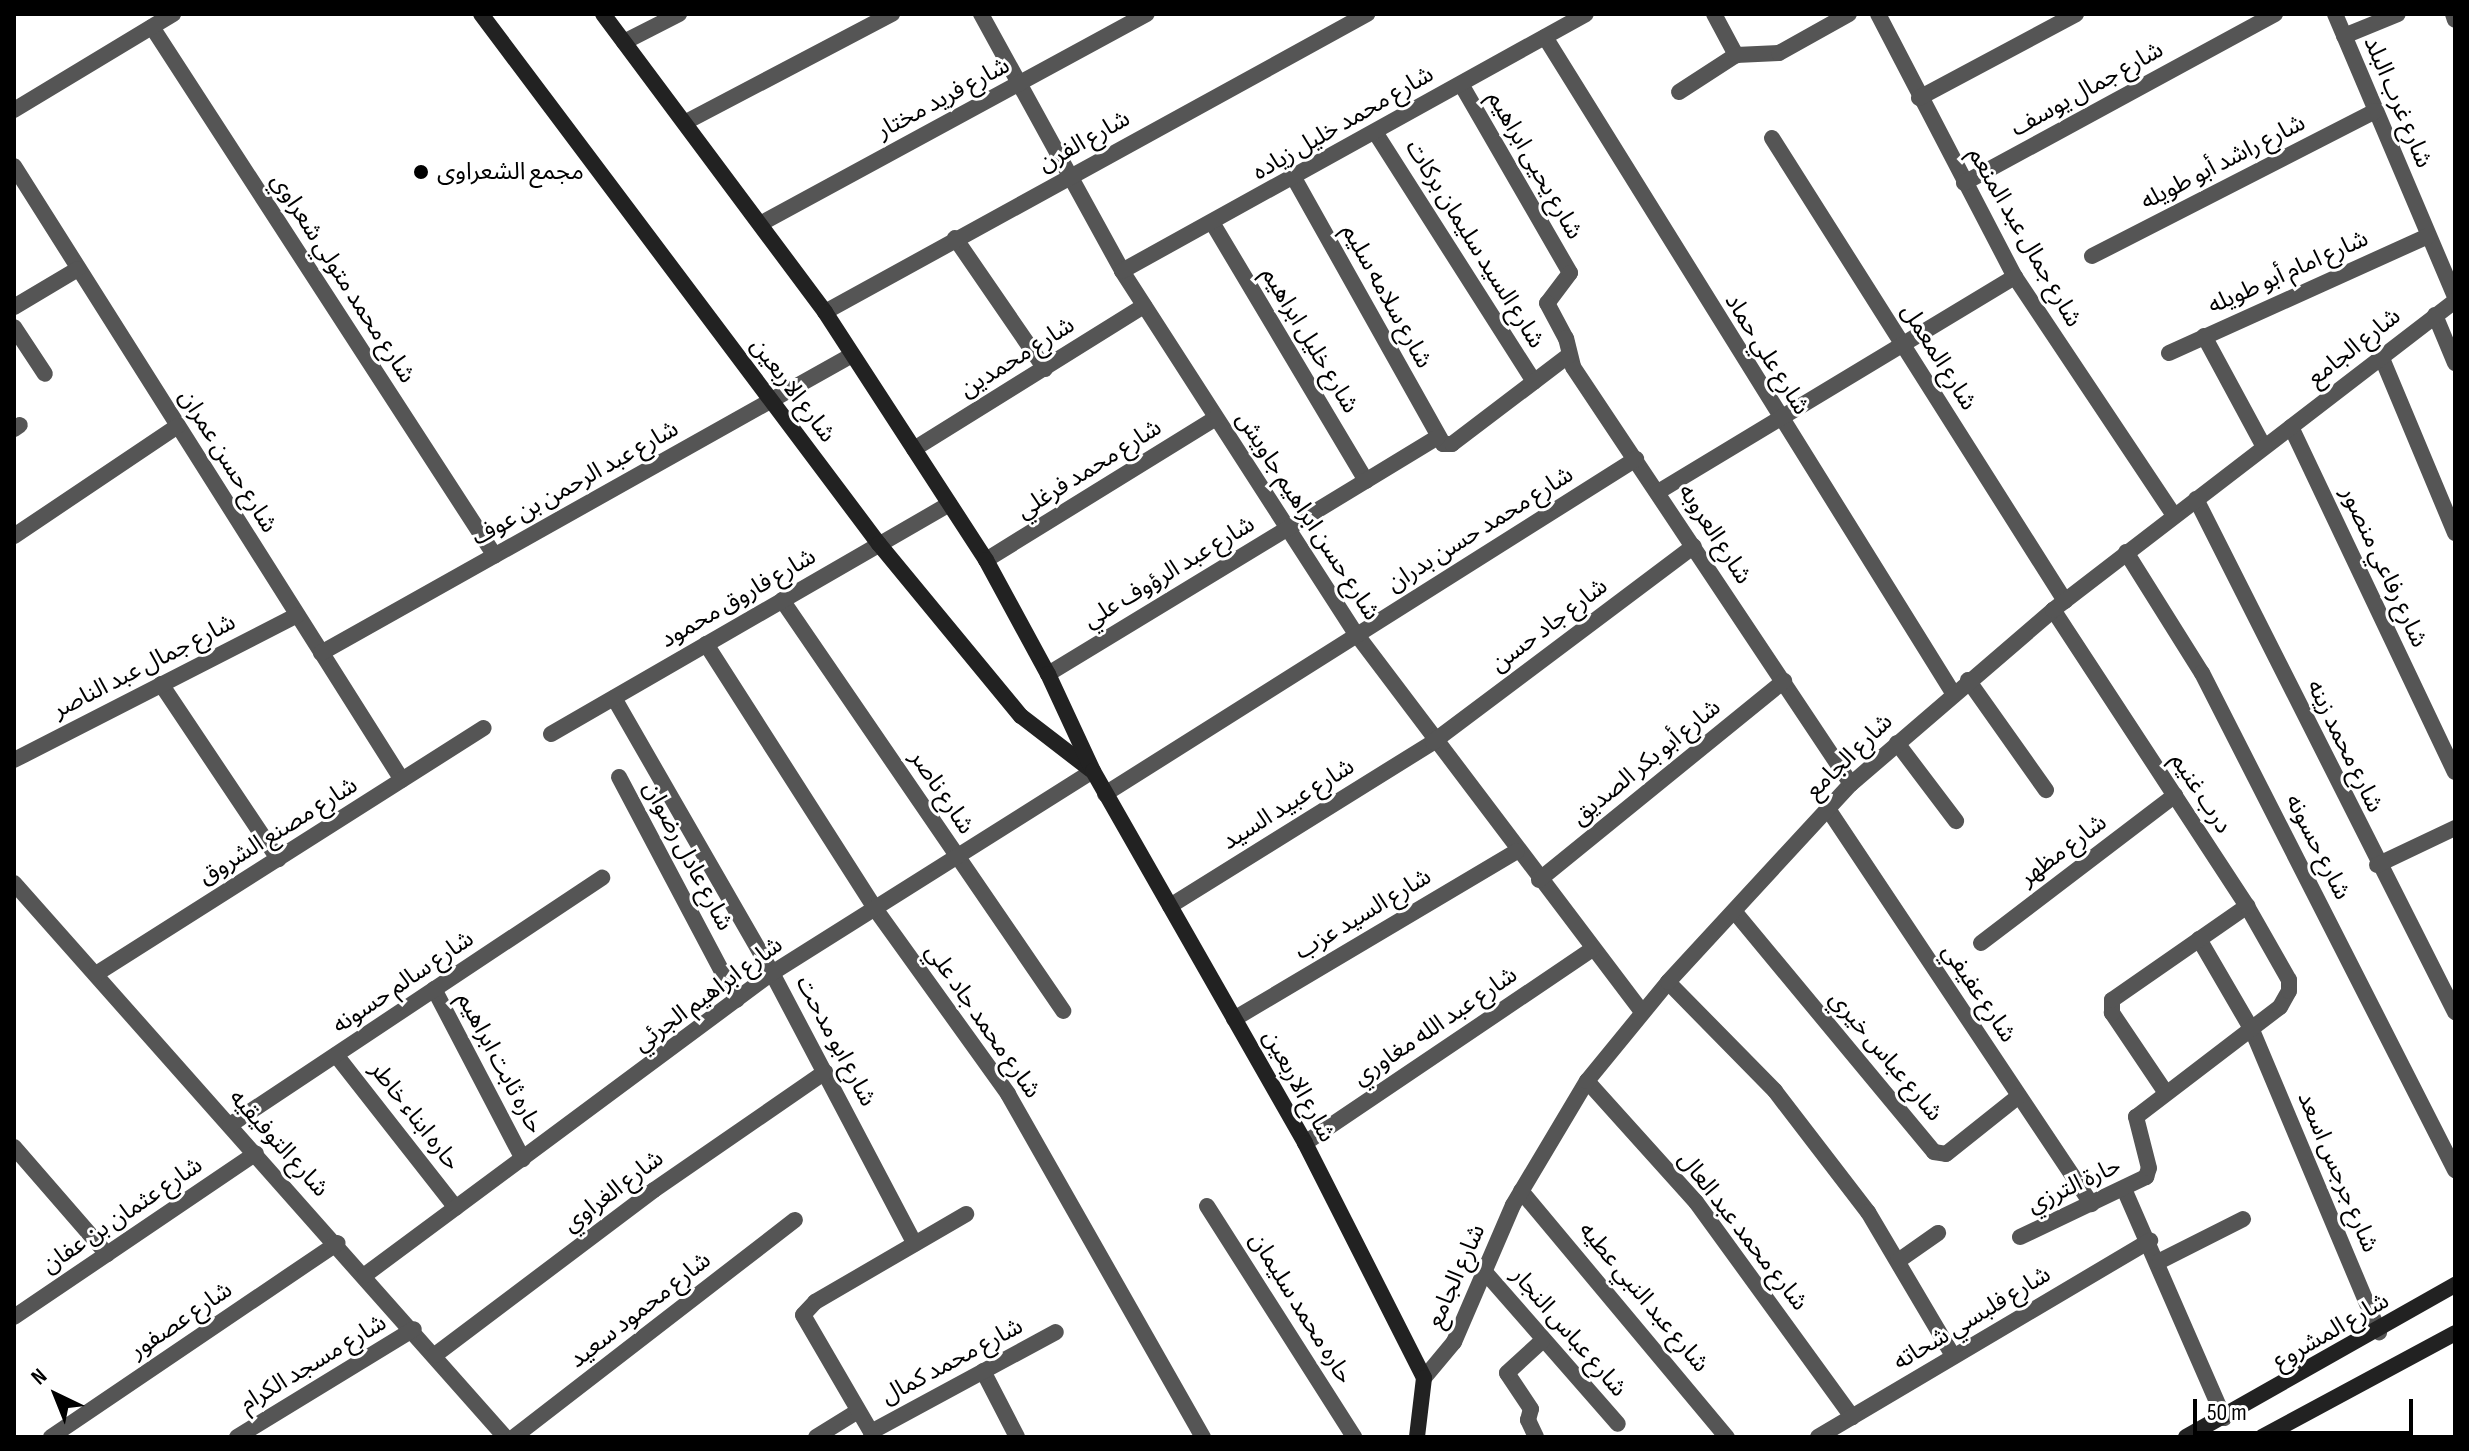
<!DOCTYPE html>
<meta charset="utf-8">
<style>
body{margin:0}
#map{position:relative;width:2469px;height:1451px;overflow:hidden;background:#fff;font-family:"Sofia Sans Condensed","Noto Sans Arabic",sans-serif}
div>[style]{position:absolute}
.street>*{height:16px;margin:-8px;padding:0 8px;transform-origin:8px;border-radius:8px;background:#555}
.secondary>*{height:16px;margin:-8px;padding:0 8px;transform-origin:8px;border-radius:8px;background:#222}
.dots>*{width:22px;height:22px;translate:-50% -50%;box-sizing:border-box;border:4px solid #fff;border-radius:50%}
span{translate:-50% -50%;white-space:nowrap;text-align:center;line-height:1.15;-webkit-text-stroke:6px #fff;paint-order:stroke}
.street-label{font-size:24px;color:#000}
.poi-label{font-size:24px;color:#000}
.left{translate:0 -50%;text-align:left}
.frame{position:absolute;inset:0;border:16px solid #000;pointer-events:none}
.north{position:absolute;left:16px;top:1355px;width:80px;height:80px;-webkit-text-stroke:6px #fff;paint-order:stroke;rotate:317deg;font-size:22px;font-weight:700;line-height:32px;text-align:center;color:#000}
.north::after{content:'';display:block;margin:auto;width:28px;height:36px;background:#000;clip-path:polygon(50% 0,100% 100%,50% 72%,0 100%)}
.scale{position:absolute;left:2193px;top:1399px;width:220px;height:36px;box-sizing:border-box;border:4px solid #000;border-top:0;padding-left:10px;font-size:24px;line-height:28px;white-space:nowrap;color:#000;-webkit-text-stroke:6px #fff;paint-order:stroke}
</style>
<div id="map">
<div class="street">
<i style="left:981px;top:14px;width:293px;rotate:61.2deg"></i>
<i style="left:1122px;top:271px;width:433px;rotate:57.2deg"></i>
<i style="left:1357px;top:635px;width:473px;rotate:52.9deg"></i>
<i style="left:1714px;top:14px;width:47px;rotate:61.8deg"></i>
<i style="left:1878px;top:14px;width:297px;rotate:62.5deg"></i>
<i style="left:2015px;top:277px;width:285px;rotate:56.3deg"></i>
<i style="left:2335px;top:14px;width:307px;rotate:67deg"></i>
<i style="left:2453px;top:14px;width:6px;rotate:72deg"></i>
<i style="left:152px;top:27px;width:630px;rotate:57.04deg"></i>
<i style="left:2344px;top:36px;width:58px;rotate:-22.2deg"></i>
<i style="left:1545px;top:37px;width:773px;rotate:58.12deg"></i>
<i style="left:624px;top:42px;width:62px;rotate:-27deg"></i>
<i style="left:1461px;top:84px;width:218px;rotate:60deg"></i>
<i style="left:1570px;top:273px;width:38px;rotate:127deg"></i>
<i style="left:1547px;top:303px;width:40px;rotate:62deg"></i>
<i style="left:1566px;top:338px;width:30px;rotate:76deg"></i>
<i style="left:1573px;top:367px;width:501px;rotate:56.31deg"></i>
<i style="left:1679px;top:92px;width:68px;rotate:-33deg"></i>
<i style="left:1736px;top:55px;width:43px;rotate:-2.7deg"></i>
<i style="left:1779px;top:53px;width:80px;rotate:-29.1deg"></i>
<i style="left:1919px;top:98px;width:178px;rotate:-28.1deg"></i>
<i style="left:14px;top:110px;width:186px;rotate:-31.1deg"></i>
<i style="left:686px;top:122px;width:233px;rotate:-27.7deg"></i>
<i style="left:1375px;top:132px;width:296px;rotate:57.5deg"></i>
<i style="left:1772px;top:138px;width:548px;rotate:57.67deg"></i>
<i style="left:14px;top:166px;width:726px;rotate:57.71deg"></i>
<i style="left:1294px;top:178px;width:305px;rotate:60.7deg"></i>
<i style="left:1443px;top:444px;width:9px"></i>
<i style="left:1452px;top:444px;width:146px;rotate:-37.2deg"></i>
<i style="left:1964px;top:183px;width:354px;rotate:-28.5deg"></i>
<i style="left:760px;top:224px;width:440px;rotate:-28.5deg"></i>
<i style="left:1213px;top:224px;width:299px;rotate:59.2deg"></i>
<i style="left:955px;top:238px;width:159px;rotate:55.5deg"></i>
<i style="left:2092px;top:256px;width:318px;rotate:-27.1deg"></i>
<i style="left:1122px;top:271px;width:530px;rotate:-28.98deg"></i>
<i style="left:14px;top:307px;width:74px;rotate:-30.7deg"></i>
<i style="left:825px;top:312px;width:619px;rotate:-28.8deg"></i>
<i style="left:2435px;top:315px;width:52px;rotate:67.4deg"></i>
<i style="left:14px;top:327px;width:56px;rotate:56.6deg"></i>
<i style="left:2204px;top:336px;width:126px;rotate:61.6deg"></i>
<i style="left:2169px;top:353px;width:284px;rotate:-24.3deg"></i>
<i style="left:2381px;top:356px;width:192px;rotate:67.3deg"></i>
<i style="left:2291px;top:427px;width:382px;rotate:64.6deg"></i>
<i style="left:14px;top:429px;width:7px;rotate:-34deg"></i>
<i style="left:914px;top:449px;width:271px;rotate:-31.9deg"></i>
<i style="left:1658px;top:492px;width:417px;rotate:-31.1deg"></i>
<i style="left:2196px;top:499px;width:575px;rotate:63.21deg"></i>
<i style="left:14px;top:536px;width:197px;rotate:-33.9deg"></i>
<i style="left:2126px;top:552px;width:143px;rotate:57.9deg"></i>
<i style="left:2202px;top:673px;width:558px;rotate:63.02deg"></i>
<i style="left:986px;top:560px;width:270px;rotate:-31.7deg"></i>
<i style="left:782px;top:600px;width:498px;rotate:55.6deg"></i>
<i style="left:706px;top:644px;width:316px;rotate:57.4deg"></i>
<i style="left:876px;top:910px;width:226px;rotate:54.3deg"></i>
<i style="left:1008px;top:1094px;width:395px;rotate:60.4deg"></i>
<i style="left:321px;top:653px;width:609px;rotate:-29.3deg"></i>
<i style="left:1048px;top:674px;width:456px;rotate:-31.3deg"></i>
<i style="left:1968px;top:680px;width:135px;rotate:54.7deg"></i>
<i style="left:161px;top:684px;width:211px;rotate:56.2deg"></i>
<i style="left:614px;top:698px;width:317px;rotate:60.1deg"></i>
<i style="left:772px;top:973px;width:306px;rotate:62.2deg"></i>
<i style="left:551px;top:734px;width:460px;rotate:-30deg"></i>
<i style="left:1897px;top:743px;width:98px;rotate:52.9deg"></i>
<i style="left:14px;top:760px;width:318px;rotate:-27.1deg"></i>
<i style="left:619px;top:777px;width:252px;rotate:62.1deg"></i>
<i style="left:1105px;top:794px;width:628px;rotate:-32.25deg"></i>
<i style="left:1828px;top:809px;width:475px;rotate:56.3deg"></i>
<i style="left:2377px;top:865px;width:86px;rotate:-25.4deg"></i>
<i style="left:1539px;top:880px;width:316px;rotate:-39.1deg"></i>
<i style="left:14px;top:883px;width:740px;rotate:48.45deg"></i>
<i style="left:1170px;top:906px;width:310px;rotate:-31.9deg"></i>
<i style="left:1433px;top:742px;width:326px;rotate:-36.9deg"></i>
<i style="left:1734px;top:911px;width:313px;rotate:50.3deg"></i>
<i style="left:1934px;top:1152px;width:12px;rotate:9deg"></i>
<i style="left:1946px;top:1154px;width:93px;rotate:-38.5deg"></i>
<i style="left:2199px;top:939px;width:105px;rotate:59.8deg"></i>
<i style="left:2252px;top:1030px;width:328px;rotate:67.2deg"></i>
<i style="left:1981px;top:943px;width:244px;rotate:-37.3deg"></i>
<i style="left:96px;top:974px;width:459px;rotate:-32.4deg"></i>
<i style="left:1668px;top:982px;width:153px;rotate:45.5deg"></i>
<i style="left:1775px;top:1091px;width:153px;rotate:52.5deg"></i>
<i style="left:1868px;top:1212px;width:167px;rotate:59.4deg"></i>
<i style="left:434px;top:989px;width:192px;rotate:62.4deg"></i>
<i style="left:1234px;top:1019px;width:329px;rotate:-30.7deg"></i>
<i style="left:336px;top:1055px;width:194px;rotate:51.9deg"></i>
<i style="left:1587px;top:1081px;width:163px;rotate:48deg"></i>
<i style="left:1696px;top:1202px;width:266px;rotate:54deg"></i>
<i style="left:2166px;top:1093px;width:97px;rotate:-124deg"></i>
<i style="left:2112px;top:1013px;width:13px;rotate:-90deg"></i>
<i style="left:2112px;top:1000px;width:165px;rotate:-34.8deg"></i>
<i style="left:230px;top:1125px;width:447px;rotate:-33.6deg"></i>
<i style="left:1305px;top:1143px;width:347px;rotate:-34deg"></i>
<i style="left:14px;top:1147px;width:142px;rotate:49deg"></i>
<i style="left:2124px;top:1189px;width:250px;rotate:66.4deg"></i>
<i style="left:1521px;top:1191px;width:321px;rotate:50.1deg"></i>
<i style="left:1207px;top:1206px;width:274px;rotate:57.5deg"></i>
<i style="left:2020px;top:1237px;width:140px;rotate:-25.5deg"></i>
<i style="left:2146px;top:1177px;width:9px;rotate:-72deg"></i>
<i style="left:2149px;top:1168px;width:53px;rotate:-104.3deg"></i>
<i style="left:2136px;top:1117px;width:181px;rotate:-37.4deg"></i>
<i style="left:2280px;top:1007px;width:18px;rotate:-61deg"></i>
<i style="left:2289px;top:991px;width:11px;rotate:-90deg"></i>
<i style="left:2289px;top:980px;width:85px;rotate:-119.6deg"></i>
<i style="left:2247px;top:906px;width:354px;rotate:-123.2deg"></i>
<i style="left:1898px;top:1261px;width:49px;rotate:-35deg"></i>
<i style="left:2160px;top:1261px;width:93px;rotate:-26.8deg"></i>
<i style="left:1484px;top:1271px;width:203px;rotate:48.8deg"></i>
<i style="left:365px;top:1275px;width:507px;rotate:-36.58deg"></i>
<i style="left:772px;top:973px;width:379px;rotate:-32.2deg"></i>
<i style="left:14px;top:1317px;width:292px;rotate:-34.1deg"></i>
<i style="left:435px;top:1355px;width:274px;rotate:-37deg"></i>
<i style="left:654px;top:1190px;width:208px;rotate:-34.6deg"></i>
<i style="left:983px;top:1371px;width:74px;rotate:62.7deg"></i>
<i style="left:1424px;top:1378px;width:47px;rotate:-50.2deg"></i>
<i style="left:1454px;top:1342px;width:149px;rotate:-66.7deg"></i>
<i style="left:1513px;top:1205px;width:144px;rotate:-59.2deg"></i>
<i style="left:1587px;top:1081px;width:128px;rotate:-50.7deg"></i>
<i style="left:1668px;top:982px;width:270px;rotate:-47.3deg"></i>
<i style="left:1851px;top:784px;width:267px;rotate:-40.7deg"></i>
<i style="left:2053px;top:610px;width:507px;rotate:-37.55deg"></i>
<i style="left:871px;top:1432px;width:210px;rotate:-28.4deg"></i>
<i style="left:51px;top:1437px;width:346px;rotate:-34.1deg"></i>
<i style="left:237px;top:1437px;width:207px;rotate:-31.4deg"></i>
<i style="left:514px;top:1437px;width:355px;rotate:-37.7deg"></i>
<i style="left:816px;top:1437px;width:49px;rotate:-31.8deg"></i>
<i style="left:874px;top:1437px;width:141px;rotate:-120.2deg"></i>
<i style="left:803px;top:1315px;width:18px;rotate:-47deg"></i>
<i style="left:815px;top:1302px;width:175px;rotate:-30.2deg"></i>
<i style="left:1536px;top:1437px;width:19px;rotate:-115deg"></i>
<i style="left:1528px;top:1420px;width:11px;rotate:-75deg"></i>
<i style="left:1531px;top:1409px;width:43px;rotate:-123.7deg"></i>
<i style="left:1507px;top:1373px;width:49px;rotate:-42.5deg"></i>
<i style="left:1818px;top:1437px;width:386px;rotate:-30.6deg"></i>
</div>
<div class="secondary">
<i style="left:481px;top:14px;width:663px;rotate:53.1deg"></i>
<i style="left:879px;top:544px;width:223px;rotate:50.5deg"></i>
<i style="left:1021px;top:716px;width:88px;rotate:37.6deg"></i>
<i style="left:603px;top:14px;width:372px;rotate:53.3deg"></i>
<i style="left:825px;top:312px;width:296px;rotate:57deg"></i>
<i style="left:986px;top:560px;width:130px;rotate:61.5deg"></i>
<i style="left:1048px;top:674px;width:107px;rotate:65.1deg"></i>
<i style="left:1093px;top:771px;width:428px;rotate:60.3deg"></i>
<i style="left:1305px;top:1143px;width:263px;rotate:63.1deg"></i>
<i style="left:1424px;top:1378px;width:59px;rotate:96.8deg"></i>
<i style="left:2186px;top:1437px;width:309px;rotate:-29.5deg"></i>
<i style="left:2262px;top:1437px;width:219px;rotate:-28.3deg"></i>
</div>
<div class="dots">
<i style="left:421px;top:172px;background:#000"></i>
</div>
<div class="street-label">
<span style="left:2087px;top:89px;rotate:-29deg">شارع جمال يوسف</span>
<span style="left:943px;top:98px;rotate:-28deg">شارع فريد مختار</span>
<span style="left:2398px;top:102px;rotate:67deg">شارع غرب البلد</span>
<span style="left:1343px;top:123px;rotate:-30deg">شارع محمد خليل زياده</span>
<span style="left:1084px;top:141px;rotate:-29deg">شارع الفرن</span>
<span style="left:2223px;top:162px;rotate:-27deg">شارع راشد أبو طويله</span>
<span style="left:1535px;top:165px;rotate:60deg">شارع يحيى ابراهيم</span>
<span style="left:2025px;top:237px;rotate:60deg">شارع جمال عبد المنعم</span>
<span style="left:1475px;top:244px;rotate:58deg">شارع السيد سليمان بركات</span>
<span style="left:2288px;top:272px;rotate:-24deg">شارع امام أبو طويله</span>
<span style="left:343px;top:278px;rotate:57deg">شارع محمد متولي شعراوي</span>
<span style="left:1387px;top:296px;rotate:61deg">شارع سلامه سليم</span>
<span style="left:1310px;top:340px;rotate:59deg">شارع خليل ابراهيم</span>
<span style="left:2354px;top:347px;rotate:-38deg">شارع الجامع</span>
<span style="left:1767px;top:354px;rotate:58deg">شارع علي حماد</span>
<span style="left:1017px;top:357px;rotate:-32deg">شارع محمدين</span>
<span style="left:1939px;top:357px;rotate:58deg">شارع المعمل</span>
<span style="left:793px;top:390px;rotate:53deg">شارع الاربعين</span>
<span style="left:228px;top:461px;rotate:58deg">شارع حسن عمران</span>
<span style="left:1089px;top:469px;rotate:-32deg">شارع محمد فرغلي</span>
<span style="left:575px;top:483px;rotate:-29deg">شارع عبد الرحمن بن عوف</span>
<span style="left:1308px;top:516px;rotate:57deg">شارع حسن ابراهيم جاويش</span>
<span style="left:1480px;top:529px;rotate:-32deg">شارع محمد حسن بدران</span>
<span style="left:1715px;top:534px;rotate:57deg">شارع العروبه</span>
<span style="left:2384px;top:567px;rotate:65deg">شارع رفاعي منصور</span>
<span style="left:1169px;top:572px;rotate:-31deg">شارع عبد الرؤوف علي</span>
<span style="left:738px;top:598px;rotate:-30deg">شارع فاروق محمود</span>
<span style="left:1549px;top:625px;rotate:-37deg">شارع جاد حسن</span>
<span style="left:144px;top:666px;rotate:-27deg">شارع جمال عبد الناصر</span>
<span style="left:2345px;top:746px;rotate:64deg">شارع محمد زينه</span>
<span style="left:1849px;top:756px;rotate:-44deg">شارع الجامع</span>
<span style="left:1646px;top:762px;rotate:-39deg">شارع أبو بكر الصديق</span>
<span style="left:942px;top:792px;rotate:56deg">شارع ناصر</span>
<span style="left:2201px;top:793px;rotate:57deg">درب غنيم</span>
<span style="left:1288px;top:804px;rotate:-32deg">شارع عبيد السيد</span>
<span style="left:278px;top:831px;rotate:-32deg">شارع مصنع الشروق</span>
<span style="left:2318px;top:847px;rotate:63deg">شارع حسونه</span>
<span style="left:2063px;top:850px;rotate:-37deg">شارع مظهر</span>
<span style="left:688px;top:856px;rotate:62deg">شارع عادل رضوان</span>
<span style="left:1363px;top:914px;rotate:-31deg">شارع السيد عزب</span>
<span style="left:403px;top:982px;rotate:-34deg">شارع سالم حسونه</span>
<span style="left:1979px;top:993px;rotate:56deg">شارع عفيفي</span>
<span style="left:708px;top:994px;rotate:-36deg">شارع ابراهيم الجرئي</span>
<span style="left:983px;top:1021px;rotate:55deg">شارع محمد جاد علي</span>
<span style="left:1435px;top:1026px;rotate:-34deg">شارع عبد الله مغاوري</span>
<span style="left:836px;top:1041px;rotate:62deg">شارع ابو مدحت</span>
<span style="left:1886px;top:1056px;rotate:50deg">شارع عباس خيري</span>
<span style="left:500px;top:1063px;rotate:62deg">حاره ثابت ابراهيم</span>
<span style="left:1299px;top:1086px;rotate:61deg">شارع الاربعين</span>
<span style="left:415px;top:1116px;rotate:52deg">حاره ابناء خاطر</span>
<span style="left:279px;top:1143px;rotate:48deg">شارع التوفيقيه</span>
<span style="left:2338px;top:1172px;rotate:67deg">شارع جرجس اسعد</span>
<span style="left:2074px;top:1185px;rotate:-25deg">حارة الترزي</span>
<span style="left:613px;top:1191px;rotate:-37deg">شارع الغراوي</span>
<span style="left:122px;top:1215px;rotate:-34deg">شارع عثمان بن عفان</span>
<span style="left:1743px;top:1231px;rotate:52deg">شارع محمد عبد العال</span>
<span style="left:1456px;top:1276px;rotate:-66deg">شارع الجامع</span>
<span style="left:1644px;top:1297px;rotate:50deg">شارع عبد النبي عطيه</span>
<span style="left:1301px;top:1308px;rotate:58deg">حاره محمد سليمان</span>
<span style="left:640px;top:1310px;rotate:-38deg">شارع محمود سعيد</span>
<span style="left:1972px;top:1318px;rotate:-31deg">شارع فلبسي شحاته</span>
<span style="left:181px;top:1320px;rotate:-34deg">شارع عصفور</span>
<span style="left:2331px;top:1331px;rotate:-30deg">شارع المشروع</span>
<span style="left:1569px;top:1332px;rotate:49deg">شارع عباس النجار</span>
<span style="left:952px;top:1361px;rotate:-28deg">شارع محمد كمال</span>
<span style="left:313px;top:1363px;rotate:-31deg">شارع مسجد الكرام</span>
</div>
<div class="poi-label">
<span class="left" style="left:437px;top:172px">مجمع الشعراوى</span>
</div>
<div class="frame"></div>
<div class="north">N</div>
<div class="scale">50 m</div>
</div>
